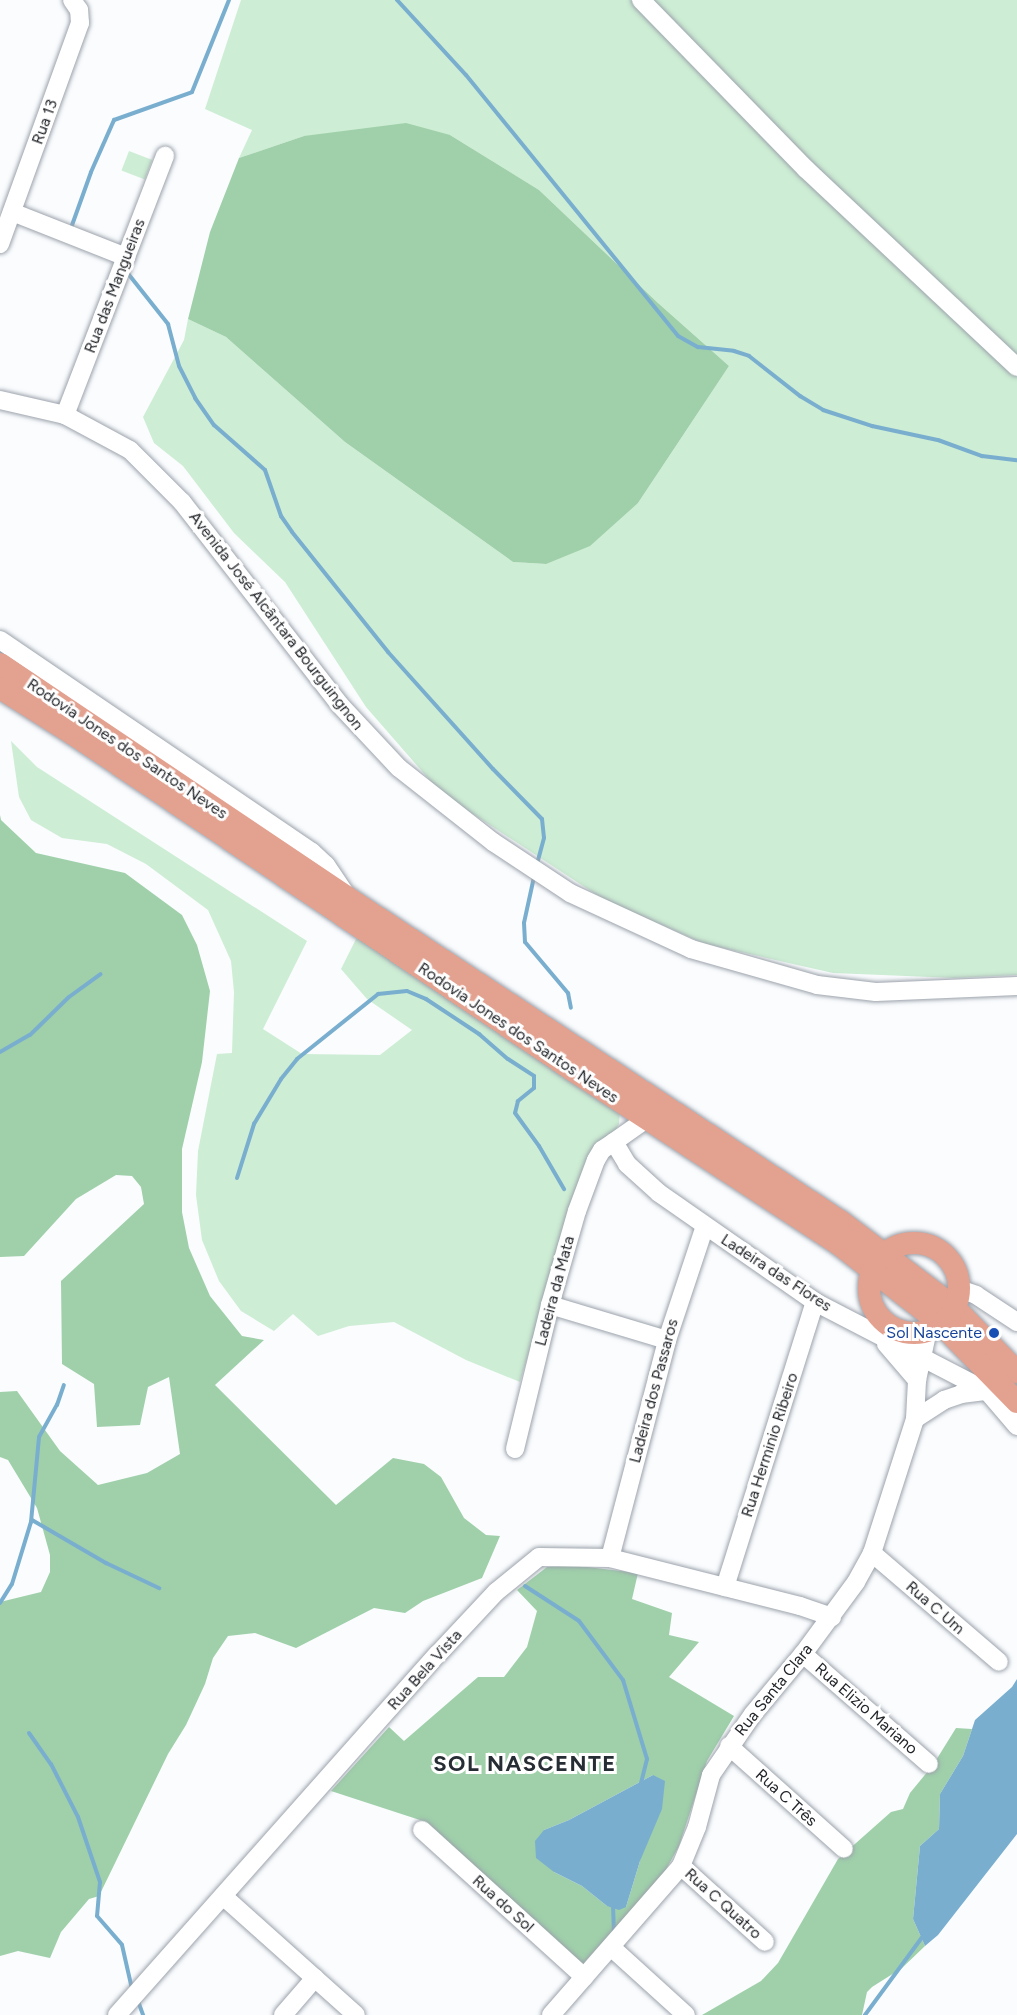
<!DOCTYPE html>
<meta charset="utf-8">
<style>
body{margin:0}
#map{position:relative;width:1017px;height:2015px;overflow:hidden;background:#fafcfe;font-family:Figtree,sans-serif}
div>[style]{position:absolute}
.green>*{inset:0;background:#cdedd4;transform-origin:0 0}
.forest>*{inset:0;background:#9fd0aa}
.water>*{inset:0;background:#79aecf}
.stream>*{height:4px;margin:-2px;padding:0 2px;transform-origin:2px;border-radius:2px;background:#79aecf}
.roads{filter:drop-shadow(0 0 2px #9ca3ac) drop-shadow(0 0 2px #9ca3ac)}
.minor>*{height:18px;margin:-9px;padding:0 9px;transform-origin:9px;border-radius:9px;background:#fff}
.major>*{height:22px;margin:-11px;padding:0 11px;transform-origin:11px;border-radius:11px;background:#e3a18f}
.major>.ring{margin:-11px;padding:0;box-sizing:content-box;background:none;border:22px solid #e3a18f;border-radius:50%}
.dots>*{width:16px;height:16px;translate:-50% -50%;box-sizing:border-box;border:3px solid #fff;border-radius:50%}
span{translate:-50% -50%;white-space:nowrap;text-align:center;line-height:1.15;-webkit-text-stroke:6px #fff;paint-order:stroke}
.street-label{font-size:16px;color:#222529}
.transit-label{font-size:16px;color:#164399}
.right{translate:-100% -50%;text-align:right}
.district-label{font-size:22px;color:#272d34;font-weight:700;letter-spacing:1.5px}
</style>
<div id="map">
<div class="green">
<i style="clip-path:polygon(241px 0,1017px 0,1017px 975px,955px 978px,833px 973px,705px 944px,603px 899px,441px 793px,366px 707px,285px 582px,234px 533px,183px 466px,154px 443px,143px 417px,184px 340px,188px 319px,226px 337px,345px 442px,513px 562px,545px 564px,638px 503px,729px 366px,658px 303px,539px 190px,450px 135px,304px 136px,239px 158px,252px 130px,205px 109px)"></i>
<i style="left:129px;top:151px;width:25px;height:21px;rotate:21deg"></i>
<i style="clip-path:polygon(11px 741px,37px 767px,307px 941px,263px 1029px,302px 1054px,380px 1055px,412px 1030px,367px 999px,341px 969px,358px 935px,620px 1110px,619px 1124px,568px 1224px,520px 1382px,466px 1360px,394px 1322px,349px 1326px,318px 1336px,293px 1314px,274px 1331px,241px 1311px,219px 1281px,202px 1240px,196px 1195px,198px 1151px,217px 1054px,232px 1053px,234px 992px,231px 961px,208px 910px,146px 864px,107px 844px,62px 838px,31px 820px,19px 797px)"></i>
</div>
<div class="forest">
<i style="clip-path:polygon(406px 123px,450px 135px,539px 190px,658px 303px,729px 366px,638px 503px,590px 546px,546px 564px,513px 562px,345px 442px,226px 337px,188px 319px,210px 232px,239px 158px,304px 136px)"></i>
<i style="clip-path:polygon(0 815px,1px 820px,36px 853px,125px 873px,182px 915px,197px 945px,210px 991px,202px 1062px,182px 1149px,182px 1212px,189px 1248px,210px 1296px,242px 1336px,264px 1340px,215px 1385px,336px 1505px,393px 1458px,424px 1464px,441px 1477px,464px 1518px,486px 1535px,500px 1536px,482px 1578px,423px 1601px,405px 1613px,374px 1608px,296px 1648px,255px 1633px,228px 1636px,213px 1658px,205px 1684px,186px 1725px,168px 1754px,99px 1896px,89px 1899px,61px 1932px,50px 1958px,18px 1951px,0 1956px,0 1602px,41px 1592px,50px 1572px,50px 1555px,37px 1508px,8px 1460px,0 1457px,0 1392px,17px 1391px,60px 1451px,98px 1485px,147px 1473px,180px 1454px,169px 1377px,148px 1387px,140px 1425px,97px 1427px,94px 1384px,62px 1364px,61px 1281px,144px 1204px,141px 1187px,132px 1176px,116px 1175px,76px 1199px,24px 1256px,0 1257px)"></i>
<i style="clip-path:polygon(evenodd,570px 1565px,638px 1573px,632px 1599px,672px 1613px,669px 1635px,699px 1642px,669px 1677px,734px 1716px,707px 1761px,679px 1846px,663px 1875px,582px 1965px,426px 1822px,331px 1791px,389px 1727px,404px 1741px,478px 1677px,504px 1677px,527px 1647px,537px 1611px,517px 1590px,547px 1567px,570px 1565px,653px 1775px,640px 1861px,626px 1907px,607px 1906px,582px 1886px,554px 1872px,544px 1830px,569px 1820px,653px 1775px)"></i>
<i style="clip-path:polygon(956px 1728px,972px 1729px,963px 1756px,940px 1794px,939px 1829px,920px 1846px,913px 1919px,925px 1946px,902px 1968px,872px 1987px,867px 1992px,862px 2015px,702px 2015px,761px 1981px,778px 1963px,838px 1859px,891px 1812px,903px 1809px,910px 1793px,933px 1765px)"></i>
</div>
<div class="water">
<i style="clip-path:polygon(1017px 1679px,1017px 1834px,938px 1935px,925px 1946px,913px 1919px,920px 1846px,939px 1829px,940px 1794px,963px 1756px,975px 1720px,1012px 1687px)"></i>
<i style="clip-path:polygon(653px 1775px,665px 1781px,662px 1809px,640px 1861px,626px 1907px,619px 1910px,607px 1906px,582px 1886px,554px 1872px,536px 1858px,535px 1841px,544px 1830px,569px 1820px)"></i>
</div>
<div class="stream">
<i style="left:397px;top:0;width:102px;rotate:47.4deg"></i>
<i style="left:466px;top:75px;width:336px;rotate:50.9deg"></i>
<i style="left:678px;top:336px;width:23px;rotate:29deg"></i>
<i style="left:698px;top:347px;width:36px;rotate:6deg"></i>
<i style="left:734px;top:351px;width:16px;rotate:18deg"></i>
<i style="left:749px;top:356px;width:65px;rotate:38.1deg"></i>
<i style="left:800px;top:396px;width:27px;rotate:31deg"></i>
<i style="left:823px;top:410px;width:52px;rotate:18.1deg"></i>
<i style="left:872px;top:426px;width:67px;rotate:12deg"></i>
<i style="left:938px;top:440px;width:47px;rotate:20deg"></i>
<i style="left:982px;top:456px;width:35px;rotate:7deg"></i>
<i style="left:71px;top:228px;width:59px;rotate:-70.3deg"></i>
<i style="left:91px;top:172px;width:57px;rotate:-66.1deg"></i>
<i style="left:114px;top:120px;width:83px;rotate:-19.7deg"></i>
<i style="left:192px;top:92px;width:99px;rotate:-68.1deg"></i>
<i style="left:126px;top:271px;width:68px;rotate:51.6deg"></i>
<i style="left:168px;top:324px;width:43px;rotate:75.3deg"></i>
<i style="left:179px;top:366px;width:36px;rotate:63deg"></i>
<i style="left:195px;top:398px;width:33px;rotate:55deg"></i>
<i style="left:214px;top:425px;width:68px;rotate:41.4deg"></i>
<i style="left:265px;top:470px;width:49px;rotate:70.8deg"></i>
<i style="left:281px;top:516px;width:19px;rotate:55deg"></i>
<i style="left:292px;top:532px;width:154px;rotate:51.3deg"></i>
<i style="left:388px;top:652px;width:157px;rotate:48.1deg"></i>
<i style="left:493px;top:769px;width:70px;rotate:45.6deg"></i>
<i style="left:542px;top:819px;width:19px;rotate:84deg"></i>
<i style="left:544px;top:838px;width:27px;rotate:105deg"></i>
<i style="left:534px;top:877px;width:47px;rotate:102.3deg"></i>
<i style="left:524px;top:923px;width:19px;rotate:87deg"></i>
<i style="left:525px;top:942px;width:67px;rotate:49.9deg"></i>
<i style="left:568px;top:993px;width:15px;rotate:79deg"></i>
<i style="left:0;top:1052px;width:34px;rotate:-30deg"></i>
<i style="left:30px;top:1035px;width:54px;rotate:-44.3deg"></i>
<i style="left:69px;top:997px;width:39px;rotate:-36deg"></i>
<i style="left:237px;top:1178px;width:57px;rotate:-72.5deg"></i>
<i style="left:254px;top:1124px;width:52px;rotate:-59deg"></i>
<i style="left:281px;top:1079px;width:26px;rotate:-51deg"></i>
<i style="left:297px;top:1059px;width:104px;rotate:-38.7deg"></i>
<i style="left:378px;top:994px;width:29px;rotate:-6deg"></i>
<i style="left:407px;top:991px;width:21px;rotate:23deg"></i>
<i style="left:426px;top:999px;width:64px;rotate:33.4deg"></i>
<i style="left:479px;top:1034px;width:38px;rotate:41deg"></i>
<i style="left:508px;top:1059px;width:31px;rotate:33deg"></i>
<i style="left:534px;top:1076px;width:12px;rotate:90deg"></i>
<i style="left:534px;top:1088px;width:21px;rotate:141deg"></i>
<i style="left:518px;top:1101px;width:12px;rotate:104deg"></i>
<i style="left:515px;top:1113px;width:41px;rotate:54deg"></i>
<i style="left:539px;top:1146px;width:50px;rotate:59.8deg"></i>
<i style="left:32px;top:1520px;width:86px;rotate:30.2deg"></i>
<i style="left:106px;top:1563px;width:59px;rotate:25.3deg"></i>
<i style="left:525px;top:1586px;width:64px;rotate:32.9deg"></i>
<i style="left:579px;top:1621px;width:74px;rotate:53.3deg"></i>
<i style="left:623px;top:1680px;width:83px;rotate:73.1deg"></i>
<i style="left:647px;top:1759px;width:25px;rotate:104deg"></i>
<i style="left:0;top:1603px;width:22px;rotate:-58deg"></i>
<i style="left:12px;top:1584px;width:65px;rotate:-73deg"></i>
<i style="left:31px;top:1522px;width:85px;rotate:-84.6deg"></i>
<i style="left:39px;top:1437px;width:37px;rotate:-61deg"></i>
<i style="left:57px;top:1405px;width:21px;rotate:-71deg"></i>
<i style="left:29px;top:1733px;width:38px;rotate:55deg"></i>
<i style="left:51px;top:1764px;width:59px;rotate:63deg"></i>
<i style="left:78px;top:1817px;width:69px;rotate:71.3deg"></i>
<i style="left:100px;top:1882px;width:34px;rotate:95deg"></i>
<i style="left:97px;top:1916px;width:38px;rotate:49deg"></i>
<i style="left:122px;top:1945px;width:45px;rotate:77.2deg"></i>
<i style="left:613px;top:1905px;width:28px;rotate:88deg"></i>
<i style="left:138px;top:2001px;width:15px;rotate:70deg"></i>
<i style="left:865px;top:2015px;width:98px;rotate:-53.7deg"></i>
</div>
<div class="roads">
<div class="minor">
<i style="left:641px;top:0;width:236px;rotate:45.7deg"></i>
<i style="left:806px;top:169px;width:289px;rotate:43.2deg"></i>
<i style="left:12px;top:212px;width:123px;rotate:21.5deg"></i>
<i style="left:0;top:244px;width:235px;rotate:-70.1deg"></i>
<i style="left:80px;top:23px;width:13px;rotate:-94deg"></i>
<i style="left:79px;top:10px;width:12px;rotate:-125deg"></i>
<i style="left:0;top:400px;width:67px;rotate:13deg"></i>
<i style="left:65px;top:415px;width:74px;rotate:28.3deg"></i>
<i style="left:130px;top:450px;width:74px;rotate:45deg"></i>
<i style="left:182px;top:502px;width:257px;rotate:52.1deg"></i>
<i style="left:340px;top:705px;width:86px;rotate:46.9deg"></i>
<i style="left:399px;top:768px;width:120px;rotate:38.2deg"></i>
<i style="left:493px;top:842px;width:92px;rotate:33.5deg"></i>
<i style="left:570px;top:893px;width:133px;rotate:24.8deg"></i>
<i style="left:691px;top:949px;width:131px;rotate:15.9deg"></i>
<i style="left:817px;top:985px;width:59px;rotate:6.8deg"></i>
<i style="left:876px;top:992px;width:141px;rotate:-2.4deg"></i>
<i style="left:65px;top:415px;width:278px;rotate:-68.9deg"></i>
<i style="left:0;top:640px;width:377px;rotate:34.2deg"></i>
<i style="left:312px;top:852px;width:19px;rotate:43deg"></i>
<i style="left:326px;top:865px;width:34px;rotate:56deg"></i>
<i style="left:648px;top:1118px;width:42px;rotate:144.8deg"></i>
<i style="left:614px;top:1142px;width:26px;rotate:59deg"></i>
<i style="left:627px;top:1164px;width:43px;rotate:42.2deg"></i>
<i style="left:659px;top:1193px;width:190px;rotate:34.9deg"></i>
<i style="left:815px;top:1302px;width:194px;rotate:27.4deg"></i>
<i style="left:987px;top:1391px;width:46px;rotate:49.4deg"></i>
<i style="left:959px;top:1289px;width:18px;rotate:19deg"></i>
<i style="left:976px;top:1295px;width:49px;rotate:33.4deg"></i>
<i style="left:550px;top:1305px;width:122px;rotate:16.7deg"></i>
<i style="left:886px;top:1344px;width:48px;rotate:49.3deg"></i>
<i style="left:915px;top:1419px;width:35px;rotate:-33deg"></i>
<i style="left:944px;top:1400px;width:18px;rotate:-19deg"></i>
<i style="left:961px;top:1394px;width:26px;rotate:-7deg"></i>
<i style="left:515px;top:1449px;width:148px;rotate:-76.3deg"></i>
<i style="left:550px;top:1305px;width:98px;rotate:-74deg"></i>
<i style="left:577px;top:1211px;width:54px;rotate:-69.6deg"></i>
<i style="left:596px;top:1160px;width:12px;rotate:-59deg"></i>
<i style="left:602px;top:1150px;width:14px;rotate:-34deg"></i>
<i style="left:872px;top:1553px;width:167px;rotate:40.6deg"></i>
<i style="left:610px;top:1558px;width:225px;rotate:-75.3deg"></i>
<i style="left:667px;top:1340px;width:120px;rotate:-71.6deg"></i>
<i style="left:725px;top:1587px;width:299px;rotate:-72.5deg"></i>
<i style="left:803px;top:1654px;width:167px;rotate:41.1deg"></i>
<i style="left:729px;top:1746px;width:154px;rotate:41.8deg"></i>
<i style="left:422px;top:1830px;width:219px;rotate:42.2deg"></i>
<i style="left:681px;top:1866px;width:113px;rotate:42.1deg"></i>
<i style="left:223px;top:1896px;width:178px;rotate:41.8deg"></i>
<i style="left:611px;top:1947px;width:101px;rotate:42.2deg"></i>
<i style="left:117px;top:2015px;width:483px;rotate:-48.4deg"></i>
<i style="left:438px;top:1654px;width:85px;rotate:-46.9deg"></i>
<i style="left:496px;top:1592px;width:55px;rotate:-39.1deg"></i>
<i style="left:539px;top:1557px;width:71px;rotate:0.8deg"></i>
<i style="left:610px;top:1558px;width:196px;rotate:14.2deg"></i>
<i style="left:800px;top:1606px;width:34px;rotate:19deg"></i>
<i style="left:283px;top:2015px;width:49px;rotate:-49.1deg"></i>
<i style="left:551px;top:2015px;width:198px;rotate:-48.9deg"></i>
<i style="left:681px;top:1866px;width:42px;rotate:-67.7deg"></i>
<i style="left:697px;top:1827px;width:54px;rotate:-74.9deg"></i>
<i style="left:711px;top:1775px;width:74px;rotate:-55.5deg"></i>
<i style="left:753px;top:1714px;width:78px;rotate:-50.2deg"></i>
<i style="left:803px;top:1654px;width:89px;rotate:-53.6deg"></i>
<i style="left:856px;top:1582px;width:33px;rotate:-61deg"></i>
<i style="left:872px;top:1553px;width:141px;rotate:-72.2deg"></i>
<i style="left:915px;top:1419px;width:39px;rotate:-87deg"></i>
<i style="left:917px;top:1380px;width:51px;rotate:-77.6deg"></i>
</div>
<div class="major">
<i style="left:0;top:664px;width:419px;rotate:33.9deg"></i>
<i style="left:348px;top:898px;width:589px;rotate:33.29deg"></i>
<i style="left:840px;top:1221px;width:143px;rotate:37deg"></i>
<i style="left:954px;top:1307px;width:91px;rotate:45.9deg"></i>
<i style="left:0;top:688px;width:86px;rotate:32.2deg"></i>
<i style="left:73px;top:734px;width:604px;rotate:33.93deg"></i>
<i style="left:574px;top:1071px;width:318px;rotate:33.2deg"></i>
<i style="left:840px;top:1245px;width:128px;rotate:38deg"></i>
<i style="left:941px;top:1324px;width:109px;rotate:45.7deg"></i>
<i class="ring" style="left:869px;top:1243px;width:68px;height:68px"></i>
</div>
</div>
<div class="dots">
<i style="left:994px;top:1333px;background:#1a4fb4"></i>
</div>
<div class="street-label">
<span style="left:45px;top:122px;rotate:-70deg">Rua 13</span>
<span style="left:115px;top:286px;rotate:-69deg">Rua das Mangueiras</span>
<span style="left:276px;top:621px;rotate:52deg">Avenida José Alcântara Bourguingnon</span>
<span style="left:127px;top:749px;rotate:34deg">Rodovia Jones dos Santos Neves</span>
<span style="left:518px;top:1033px;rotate:34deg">Rodovia Jones dos Santos Neves</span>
<span style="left:776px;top:1273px;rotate:33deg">Ladeira das Flores</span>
<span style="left:555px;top:1291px;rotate:-75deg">Ladeira da Mata</span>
<span style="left:654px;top:1391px;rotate:-75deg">Ladeira dos Passaros</span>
<span style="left:770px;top:1445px;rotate:-72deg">Rua Herminio Ribeiro</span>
<span style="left:935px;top:1608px;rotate:41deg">Rua C Um</span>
<span style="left:425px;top:1670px;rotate:-48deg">Rua Bela Vista</span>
<span style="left:774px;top:1690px;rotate:-51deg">Rua Santa Clara</span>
<span style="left:866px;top:1709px;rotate:41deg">Rua Elizio Mariano</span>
<span style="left:786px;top:1798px;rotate:42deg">Rua C Três</span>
<span style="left:503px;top:1904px;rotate:42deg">Rua do Sol</span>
<span style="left:723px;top:1904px;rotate:42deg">Rua C Quatro</span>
</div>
<div class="transit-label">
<span class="right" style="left:982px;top:1333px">Sol Nascente</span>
</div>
<div class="district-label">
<span style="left:525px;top:1764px">SOL NASCENTE</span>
</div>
</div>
